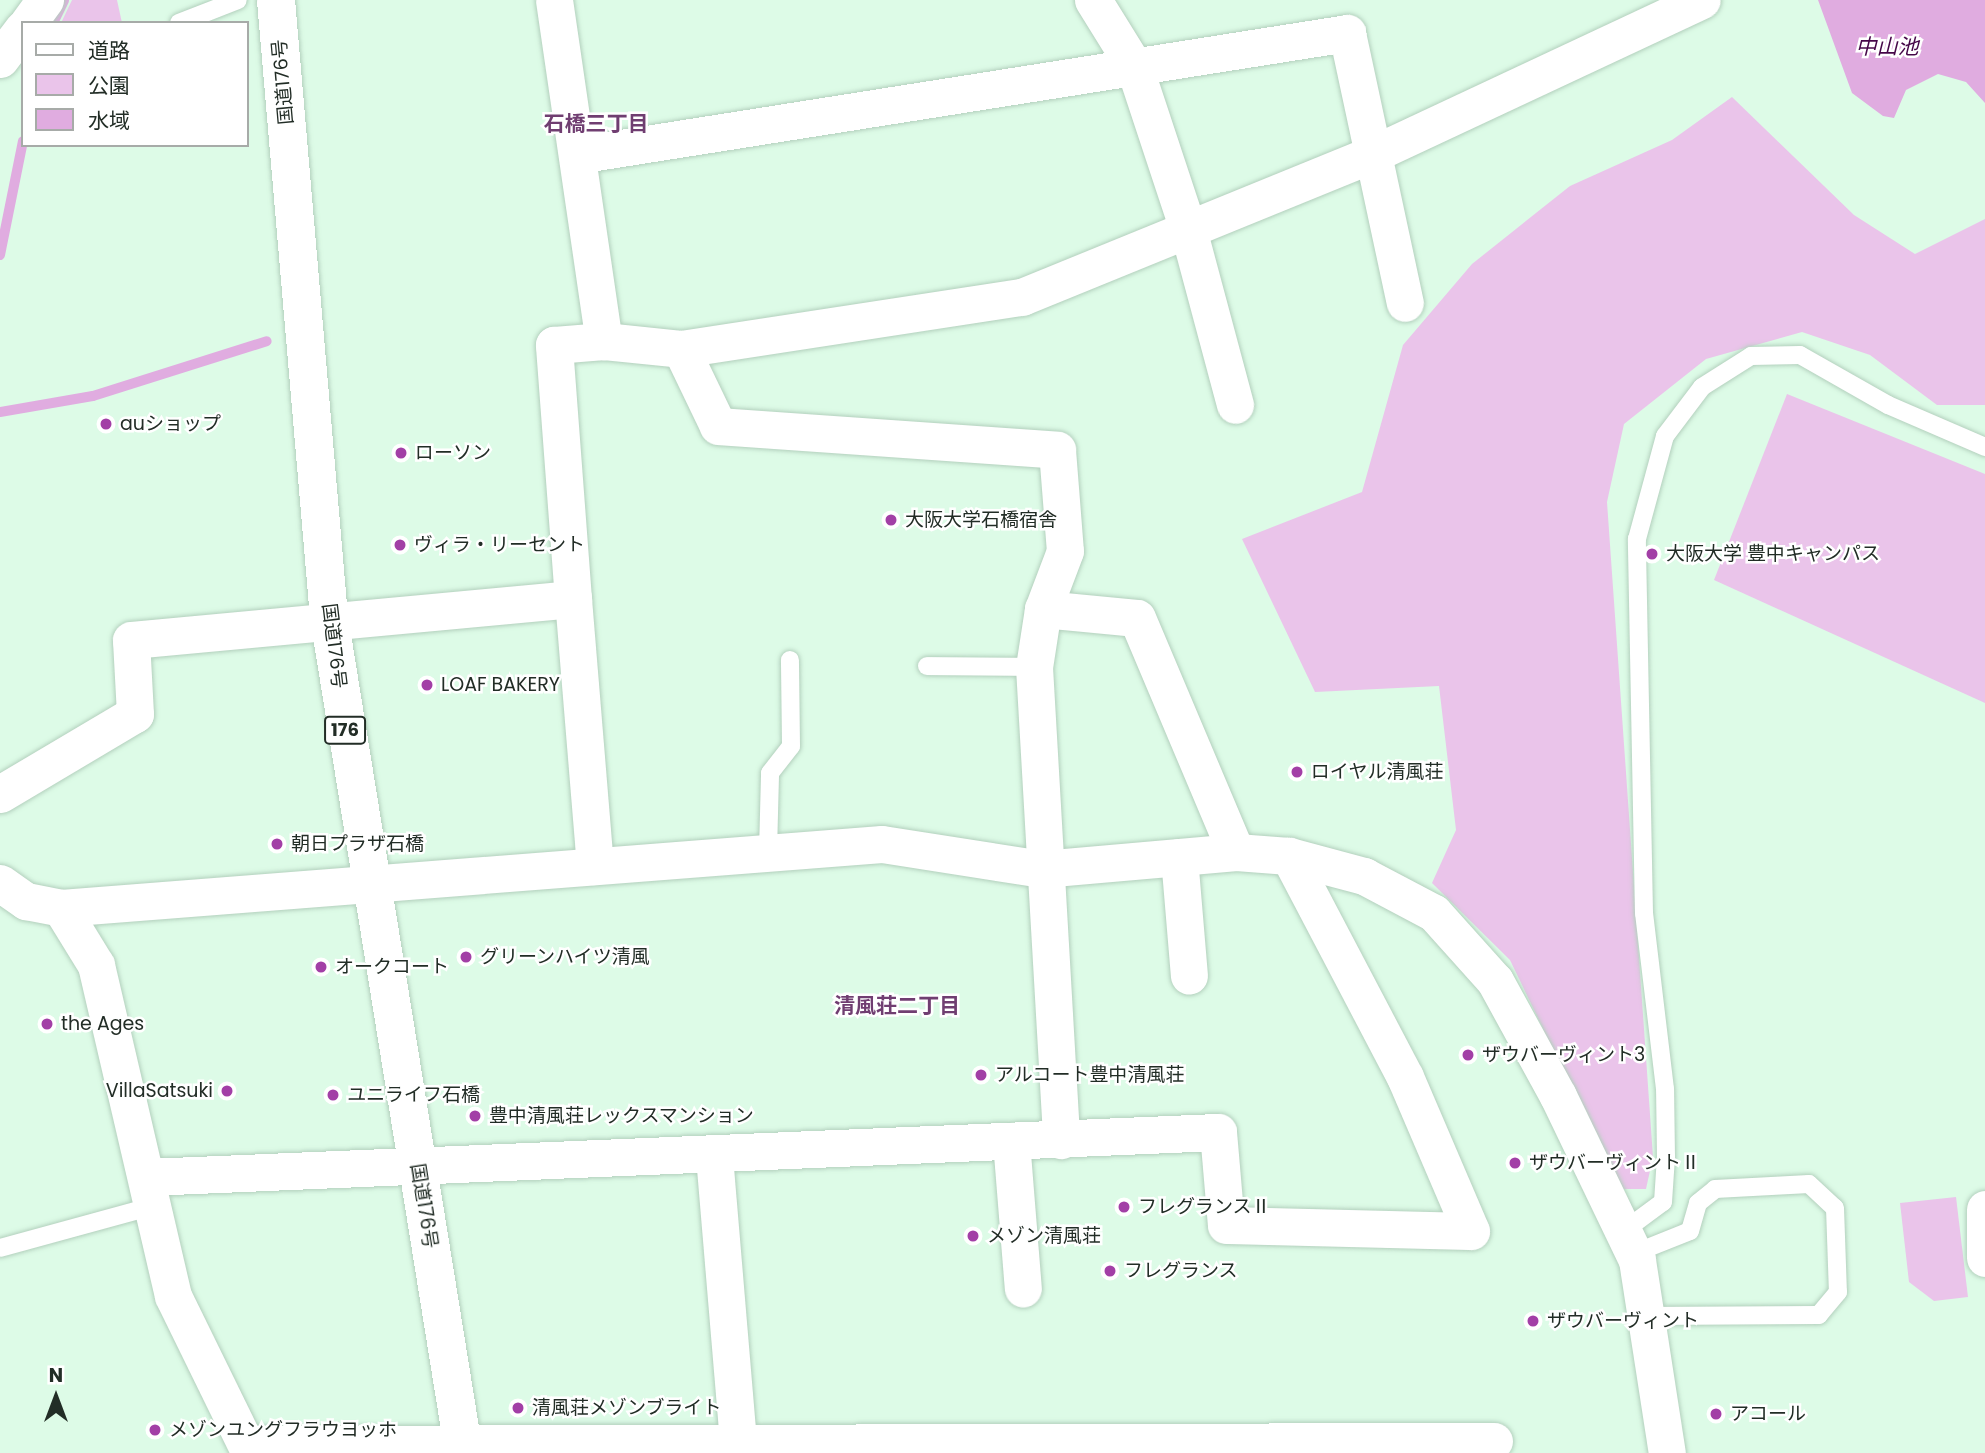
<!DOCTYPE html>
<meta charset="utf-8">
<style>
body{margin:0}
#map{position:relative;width:1985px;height:1453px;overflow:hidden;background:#ddfbe7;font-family:Poppins,"Noto Sans JP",sans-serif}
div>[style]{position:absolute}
.green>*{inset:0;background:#eac4ea}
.water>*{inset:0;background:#e0ace0}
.stream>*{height:10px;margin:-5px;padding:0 5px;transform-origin:5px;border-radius:5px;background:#e0ace0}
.roads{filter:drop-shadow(0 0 2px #b3d0bd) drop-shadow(0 0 2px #b3d0bd)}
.lane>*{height:18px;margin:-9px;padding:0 9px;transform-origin:9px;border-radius:9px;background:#fff}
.street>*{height:37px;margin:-18.5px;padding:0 18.5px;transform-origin:18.5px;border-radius:18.5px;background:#fff}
.highway>*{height:38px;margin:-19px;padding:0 19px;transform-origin:19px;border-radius:19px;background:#fff}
.dots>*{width:19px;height:19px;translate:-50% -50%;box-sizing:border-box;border:4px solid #fff;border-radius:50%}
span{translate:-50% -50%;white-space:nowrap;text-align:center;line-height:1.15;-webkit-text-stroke:5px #fff;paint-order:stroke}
.shield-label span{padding:2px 5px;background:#fff;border:2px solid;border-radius:5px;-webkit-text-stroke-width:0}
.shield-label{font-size:18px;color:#222d26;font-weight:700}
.street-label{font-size:19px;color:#222d26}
.poi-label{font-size:19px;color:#222d26}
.left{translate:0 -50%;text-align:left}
.right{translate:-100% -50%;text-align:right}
.water-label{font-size:21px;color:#450648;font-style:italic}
.neighbourhood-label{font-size:21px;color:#703e71;font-weight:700}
.legend{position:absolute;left:21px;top:21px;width:228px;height:126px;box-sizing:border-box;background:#fff;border:2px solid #a7aba8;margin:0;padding:9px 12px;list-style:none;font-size:21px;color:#222d26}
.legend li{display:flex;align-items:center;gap:14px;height:35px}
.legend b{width:35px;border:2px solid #a7aba8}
.north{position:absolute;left:21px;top:1362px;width:70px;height:70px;-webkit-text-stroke:5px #fff;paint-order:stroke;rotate:0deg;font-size:19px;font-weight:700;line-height:28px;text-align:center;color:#222d26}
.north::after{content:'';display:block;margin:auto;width:24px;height:32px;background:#222d26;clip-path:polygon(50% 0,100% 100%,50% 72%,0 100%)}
</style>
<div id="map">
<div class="green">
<i style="clip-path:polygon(72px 0,117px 0,122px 23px,61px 23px)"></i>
<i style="clip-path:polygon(1732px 97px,1854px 215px,1915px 254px,1985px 219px,1985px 405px,1937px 405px,1870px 355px,1802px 332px,1706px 359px,1624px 424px,1607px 502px,1653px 1157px,1646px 1189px,1620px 1189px,1510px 960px,1432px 883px,1456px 830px,1439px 686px,1315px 692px,1242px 539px,1362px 492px,1403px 345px,1472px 264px,1570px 186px,1672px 140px)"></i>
<i style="clip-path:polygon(1787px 394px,1985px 474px,1985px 703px,1714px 580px)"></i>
<i style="clip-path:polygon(1956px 1197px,1968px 1297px,1934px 1301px,1909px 1282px,1900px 1203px)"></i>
</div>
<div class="water">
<i style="clip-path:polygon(1818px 0,1985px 0,1985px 103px,1966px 82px,1938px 74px,1906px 90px,1894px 118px,1883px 116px,1852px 93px)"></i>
</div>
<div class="stream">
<i style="left:53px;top:23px;width:25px;rotate:-64deg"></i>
<i style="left:0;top:255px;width:116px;rotate:-78.6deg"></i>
<i style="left:0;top:412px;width:94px;rotate:-9.8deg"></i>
<i style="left:93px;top:396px;width:182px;rotate:-17.5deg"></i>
</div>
<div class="roads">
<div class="lane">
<i style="left:179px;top:23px;width:63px;rotate:-21.3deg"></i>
<i style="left:927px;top:666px;width:107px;rotate:0.5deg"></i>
<i style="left:768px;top:852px;width:79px;rotate:-88.5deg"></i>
<i style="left:770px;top:773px;width:34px;rotate:-52deg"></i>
<i style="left:791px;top:746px;width:86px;rotate:-90.7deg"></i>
<i style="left:1625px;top:1230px;width:47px;rotate:-36.4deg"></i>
<i style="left:1663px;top:1202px;width:45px;rotate:-86.2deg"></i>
<i style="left:1666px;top:1157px;width:68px;rotate:-90.8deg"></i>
<i style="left:1665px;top:1089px;width:177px;rotate:-96.8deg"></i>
<i style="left:1644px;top:913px;width:374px;rotate:-91.1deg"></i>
<i style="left:1637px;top:539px;width:107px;rotate:-74.8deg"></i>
<i style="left:1665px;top:436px;width:61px;rotate:-52.9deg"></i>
<i style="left:1702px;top:387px;width:58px;rotate:-32.3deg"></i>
<i style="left:1751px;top:356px;width:49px;rotate:-1.2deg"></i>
<i style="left:1800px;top:355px;width:101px;rotate:29.6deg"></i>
<i style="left:1888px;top:405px;width:106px;rotate:23.4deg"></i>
<i style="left:0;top:1248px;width:160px;rotate:-15.3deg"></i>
<i style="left:1635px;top:1253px;width:59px;rotate:-21.8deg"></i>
<i style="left:1690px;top:1231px;width:29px;rotate:-74deg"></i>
<i style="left:1698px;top:1203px;width:22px;rotate:-39deg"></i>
<i style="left:1715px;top:1189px;width:94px;rotate:-3deg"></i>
<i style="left:1809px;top:1184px;width:35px;rotate:43deg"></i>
<i style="left:1835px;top:1208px;width:84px;rotate:88deg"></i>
<i style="left:1838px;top:1292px;width:30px;rotate:130deg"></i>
<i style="left:1819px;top:1315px;width:173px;rotate:179.7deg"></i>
</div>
<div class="street">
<i style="left:554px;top:0;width:345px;rotate:81.7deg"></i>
<i style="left:1093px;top:0;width:78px;rotate:58.2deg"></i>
<i style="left:1134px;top:66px;width:172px;rotate:71.7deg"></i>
<i style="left:1188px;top:229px;width:182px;rotate:75deg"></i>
<i style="left:28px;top:23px;width:29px;rotate:-54deg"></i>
<i style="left:0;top:59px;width:38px;rotate:-53deg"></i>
<i style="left:577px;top:155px;width:780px;rotate:-9deg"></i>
<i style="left:1347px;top:33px;width:276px;rotate:77.9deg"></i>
<i style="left:681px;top:349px;width:85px;rotate:64.3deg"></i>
<i style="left:718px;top:426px;width:340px;rotate:4deg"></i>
<i style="left:1057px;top:450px;width:101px;rotate:85.5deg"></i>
<i style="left:1065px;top:551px;width:62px;rotate:110.8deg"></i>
<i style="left:1043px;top:609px;width:59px;rotate:98.8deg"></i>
<i style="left:1034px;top:667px;width:474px;rotate:86.7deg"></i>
<i style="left:573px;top:599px;width:268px;rotate:85.3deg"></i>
<i style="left:1043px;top:609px;width:94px;rotate:5.5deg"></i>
<i style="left:1137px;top:618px;width:254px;rotate:67.1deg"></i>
<i style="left:0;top:794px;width:157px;rotate:-30.7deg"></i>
<i style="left:135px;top:714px;width:74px;rotate:-93.1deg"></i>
<i style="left:131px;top:640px;width:444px;rotate:-5.3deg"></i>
<i style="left:573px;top:599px;width:255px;rotate:-94.3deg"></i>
<i style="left:554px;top:345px;width:50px;rotate:-4.6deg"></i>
<i style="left:604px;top:341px;width:77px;rotate:5.9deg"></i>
<i style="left:681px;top:349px;width:345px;rotate:-8.7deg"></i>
<i style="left:1022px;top:297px;width:379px;rotate:-22.2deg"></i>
<i style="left:1373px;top:154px;width:363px;rotate:-25.1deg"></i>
<i style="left:1179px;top:857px;width:119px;rotate:85.2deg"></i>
<i style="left:0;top:883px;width:32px;rotate:35deg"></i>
<i style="left:26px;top:901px;width:36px;rotate:11deg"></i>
<i style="left:61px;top:908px;width:823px;rotate:-4.46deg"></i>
<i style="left:882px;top:844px;width:162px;rotate:8.9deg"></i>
<i style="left:1042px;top:869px;width:195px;rotate:-5deg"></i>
<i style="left:1236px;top:852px;width:53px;rotate:4.3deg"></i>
<i style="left:1289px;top:856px;width:78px;rotate:14.9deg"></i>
<i style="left:1364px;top:876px;width:79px;rotate:27.9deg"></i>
<i style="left:1434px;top:913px;width:91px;rotate:48.1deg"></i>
<i style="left:1495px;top:981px;width:131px;rotate:61.3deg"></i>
<i style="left:1558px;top:1096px;width:182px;rotate:64.3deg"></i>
<i style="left:1637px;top:1260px;width:195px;rotate:81.2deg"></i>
<i style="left:61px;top:908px;width:67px;rotate:58.4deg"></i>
<i style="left:96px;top:965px;width:340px;rotate:76.9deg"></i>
<i style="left:173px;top:1296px;width:175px;rotate:63.9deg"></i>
<i style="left:1011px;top:1141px;width:148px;rotate:85.4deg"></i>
<i style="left:714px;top:1156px;width:298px;rotate:85.2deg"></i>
<i style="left:148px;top:1177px;width:1071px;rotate:-2.41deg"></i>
<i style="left:1218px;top:1132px;width:93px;rotate:85.1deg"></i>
<i style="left:1226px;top:1225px;width:245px;rotate:1.4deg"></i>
<i style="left:1471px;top:1231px;width:168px;rotate:-113.2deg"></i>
<i style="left:1405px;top:1077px;width:250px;rotate:-117.7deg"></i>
<i style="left:1985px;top:1209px;width:49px;rotate:90deg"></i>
<i style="left:247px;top:1444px;width:1247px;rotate:-0.14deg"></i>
</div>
<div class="highway">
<i style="left:276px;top:0;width:619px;rotate:85.09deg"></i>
<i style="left:329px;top:617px;width:847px;rotate:80.83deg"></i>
</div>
</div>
<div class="dots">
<i style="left:106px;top:424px;background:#a23fa6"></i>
<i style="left:401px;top:453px;background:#a23fa6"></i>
<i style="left:891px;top:520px;background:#a23fa6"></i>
<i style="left:400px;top:545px;background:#a23fa6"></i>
<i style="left:1652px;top:554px;background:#a23fa6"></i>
<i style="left:427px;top:685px;background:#a23fa6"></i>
<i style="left:1297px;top:772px;background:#a23fa6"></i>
<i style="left:277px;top:844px;background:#a23fa6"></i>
<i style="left:466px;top:957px;background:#a23fa6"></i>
<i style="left:321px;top:967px;background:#a23fa6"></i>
<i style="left:47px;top:1024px;background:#a23fa6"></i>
<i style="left:1468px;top:1055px;background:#a23fa6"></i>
<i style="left:981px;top:1075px;background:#a23fa6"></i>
<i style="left:227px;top:1091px;background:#a23fa6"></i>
<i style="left:333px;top:1095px;background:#a23fa6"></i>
<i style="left:475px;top:1116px;background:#a23fa6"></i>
<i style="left:1515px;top:1163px;background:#a23fa6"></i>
<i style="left:1124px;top:1207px;background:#a23fa6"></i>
<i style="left:973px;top:1236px;background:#a23fa6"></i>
<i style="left:1110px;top:1271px;background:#a23fa6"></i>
<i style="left:1533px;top:1321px;background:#a23fa6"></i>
<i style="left:518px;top:1408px;background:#a23fa6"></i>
<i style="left:1716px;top:1414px;background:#a23fa6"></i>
<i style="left:155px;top:1430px;background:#a23fa6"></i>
</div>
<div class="shield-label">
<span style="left:345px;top:730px">176</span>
</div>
<div class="street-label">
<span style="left:283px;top:82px;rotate:-95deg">国道176号</span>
<span style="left:334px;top:646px;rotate:83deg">国道176号</span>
<span style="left:424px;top:1206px;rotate:81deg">国道176号</span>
</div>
<div class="poi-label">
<span class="left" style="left:120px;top:424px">auショップ</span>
<span class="left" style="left:415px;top:453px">ローソン</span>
<span class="left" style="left:905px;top:520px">大阪大学石橋宿舎</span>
<span class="left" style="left:414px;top:545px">ヴィラ・リーセント</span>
<span class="left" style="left:1666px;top:554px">大阪大学 豊中キャンパス</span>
<span class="left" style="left:441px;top:685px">LOAF BAKERY</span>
<span class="left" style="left:1311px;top:772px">ロイヤル清風荘</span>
<span class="left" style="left:291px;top:844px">朝日プラザ石橋</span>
<span class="left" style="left:480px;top:957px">グリーンハイツ清風</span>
<span class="left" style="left:335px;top:967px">オークコート</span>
<span class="left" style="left:61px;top:1024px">the Ages</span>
<span class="left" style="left:1482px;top:1055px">ザウバーヴィント3</span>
<span class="left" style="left:995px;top:1075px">アルコート豊中清風荘</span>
<span class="right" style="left:213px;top:1091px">VillaSatsuki</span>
<span class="left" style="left:347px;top:1095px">ユニライフ石橋</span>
<span class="left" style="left:489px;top:1116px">豊中清風荘レックスマンション</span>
<span class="left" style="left:1529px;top:1163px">ザウバーヴィントⅡ</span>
<span class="left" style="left:1138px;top:1207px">フレグランスⅡ</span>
<span class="left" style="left:987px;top:1236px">メゾン清風荘</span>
<span class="left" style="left:1124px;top:1271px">フレグランス</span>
<span class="left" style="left:1547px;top:1321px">ザウバーヴィント</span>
<span class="left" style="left:532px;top:1408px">清風荘メゾンブライト</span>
<span class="left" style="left:1730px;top:1414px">アコール</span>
<span class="left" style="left:169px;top:1430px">メゾンユングフラウヨッホ</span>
</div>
<div class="water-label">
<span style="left:1887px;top:47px">中山池</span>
</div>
<div class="neighbourhood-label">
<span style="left:596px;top:124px">石橋三丁目</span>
<span style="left:897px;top:1006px">清風荘二丁目</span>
</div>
<ul class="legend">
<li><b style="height:9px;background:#fff"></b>道路</li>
<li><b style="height:19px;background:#eac4ea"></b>公園</li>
<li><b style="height:19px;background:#e0ace0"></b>水域</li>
</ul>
<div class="north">N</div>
</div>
